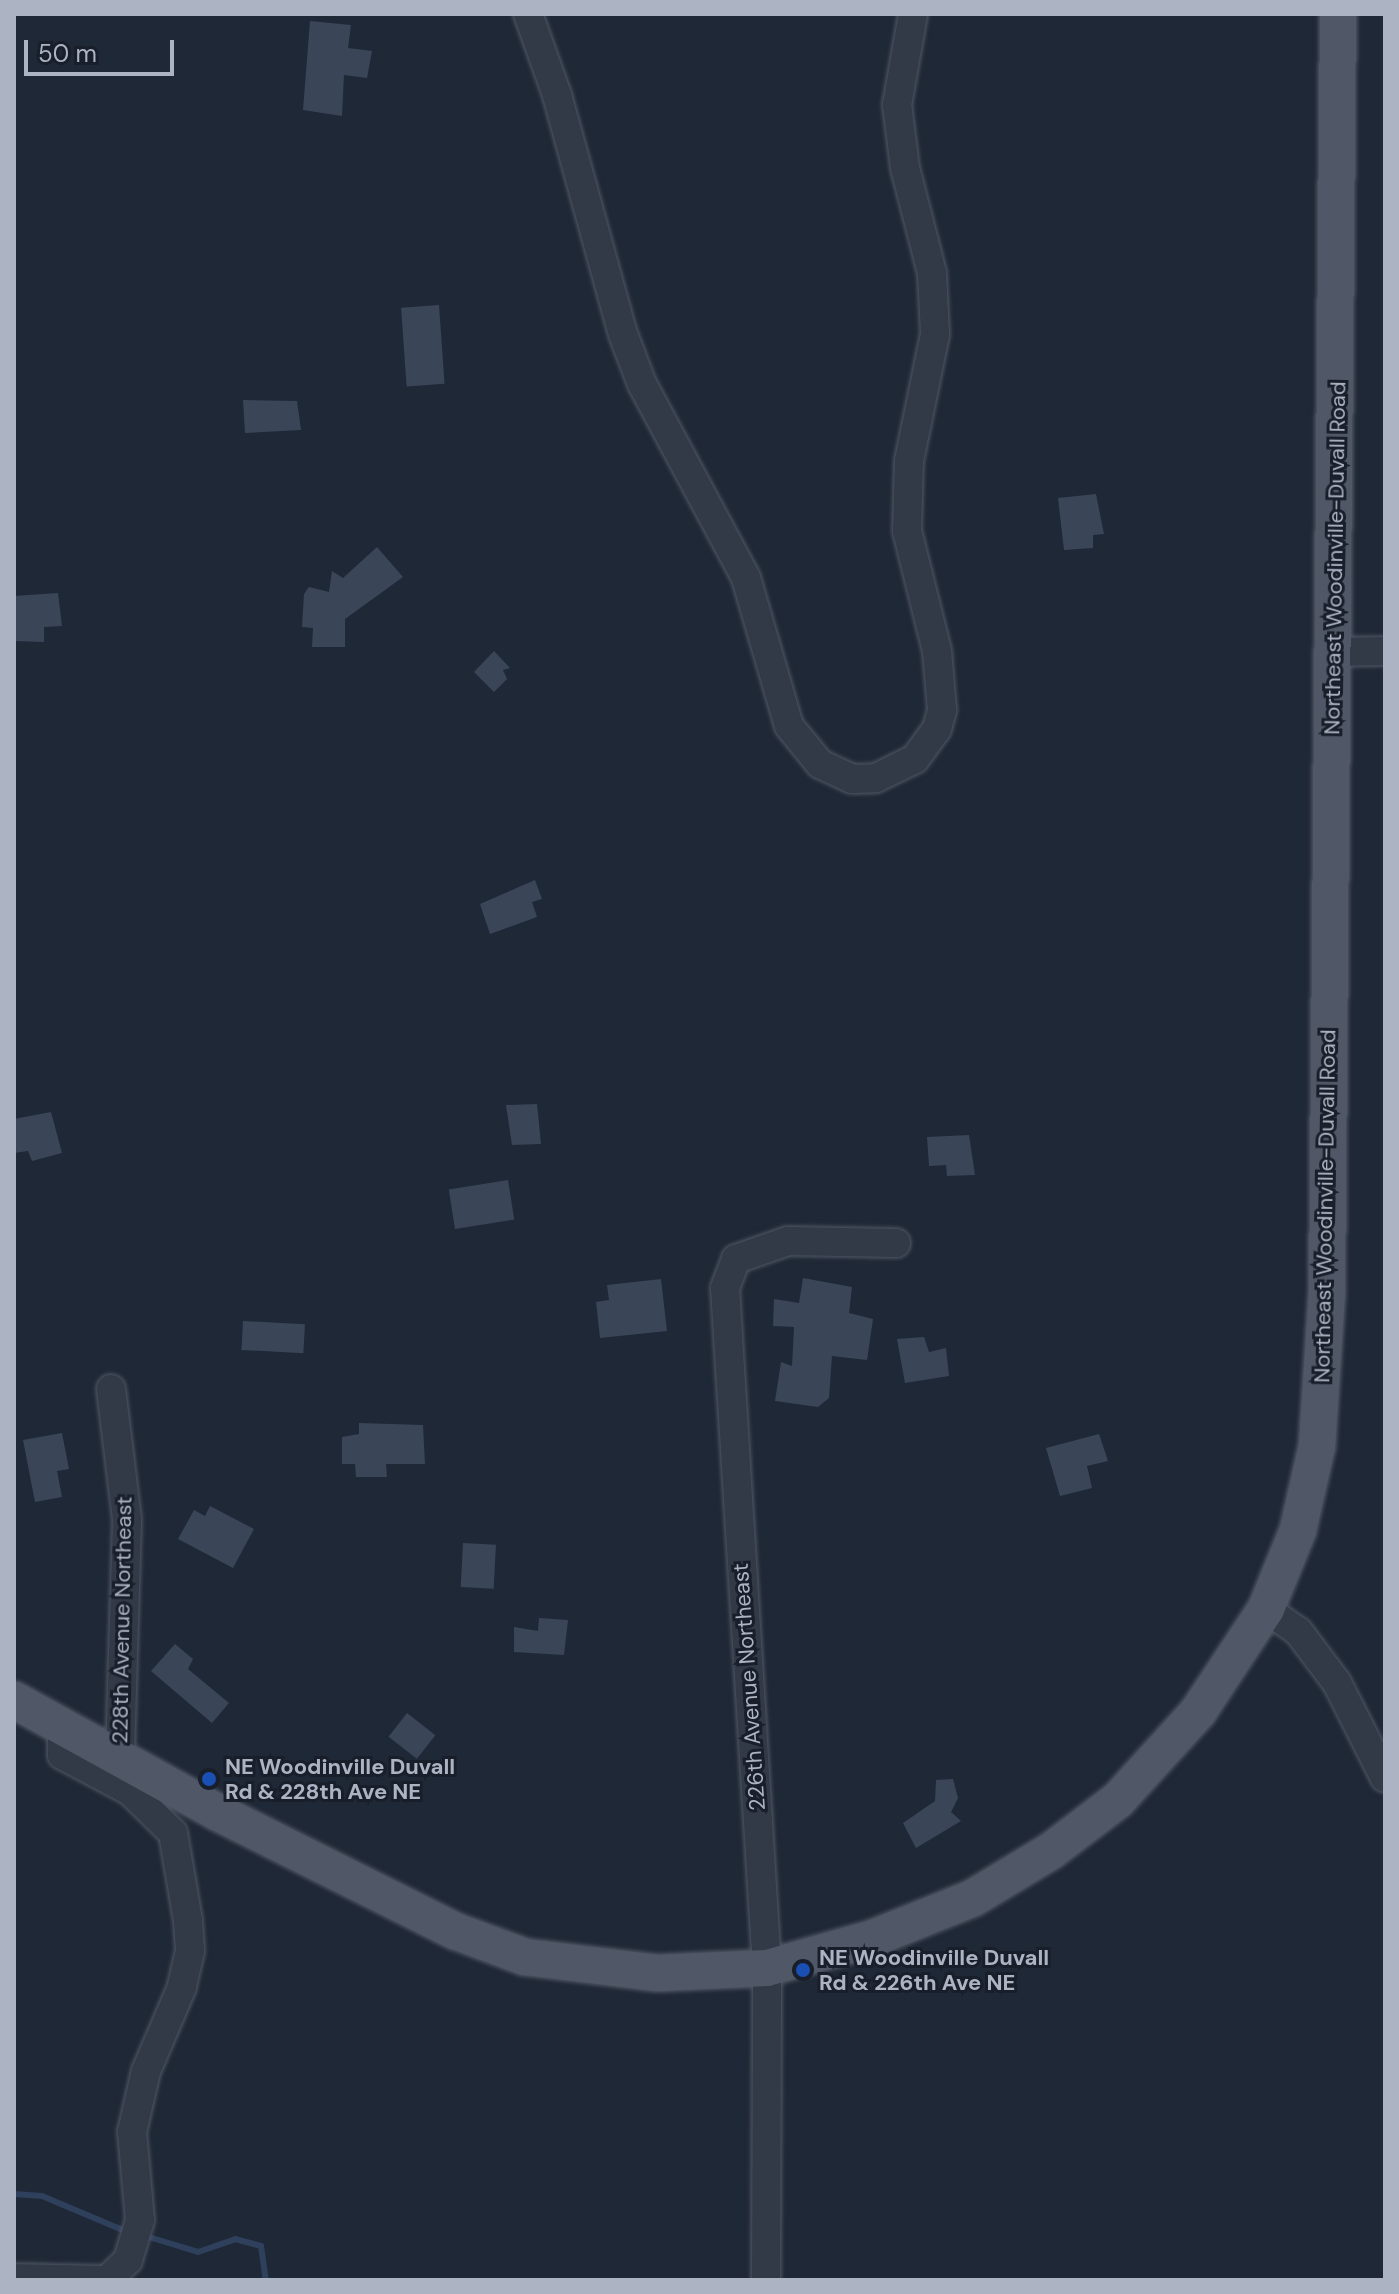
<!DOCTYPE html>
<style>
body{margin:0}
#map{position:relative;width:1399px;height:2294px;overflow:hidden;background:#1f2836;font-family:"DM Sans",sans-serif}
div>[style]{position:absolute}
.stream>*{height:6px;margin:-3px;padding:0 3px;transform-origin:3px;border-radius:3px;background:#2f405d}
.building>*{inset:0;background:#3a4557;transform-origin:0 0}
.roads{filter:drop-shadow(0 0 2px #505765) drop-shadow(0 0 2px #505765)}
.minor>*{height:28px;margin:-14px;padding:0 14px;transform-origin:14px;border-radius:14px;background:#323a47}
.major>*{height:36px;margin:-18px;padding:0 18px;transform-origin:18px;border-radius:18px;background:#505867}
.dots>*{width:22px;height:22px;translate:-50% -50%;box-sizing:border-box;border:4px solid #181f2b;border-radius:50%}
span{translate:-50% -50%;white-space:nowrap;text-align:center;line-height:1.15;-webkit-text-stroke:6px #181f2b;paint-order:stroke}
.street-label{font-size:22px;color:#acb4c4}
.poi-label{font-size:22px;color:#acb4c4;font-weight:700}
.left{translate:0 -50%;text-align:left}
.frame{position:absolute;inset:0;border:16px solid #acb4c4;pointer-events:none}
.scale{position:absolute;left:24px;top:40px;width:150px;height:36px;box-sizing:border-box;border:4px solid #acb4c4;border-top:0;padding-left:10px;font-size:24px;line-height:28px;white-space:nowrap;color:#acb4c4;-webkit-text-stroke:6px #181f2b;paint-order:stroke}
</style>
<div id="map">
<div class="stream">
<i style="left:14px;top:2194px;width:28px;rotate:4deg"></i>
<i style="left:42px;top:2196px;width:85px;rotate:22.9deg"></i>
<i style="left:152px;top:2238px;width:48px;rotate:16.9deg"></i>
<i style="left:198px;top:2252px;width:39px;rotate:-19deg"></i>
<i style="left:235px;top:2239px;width:27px;rotate:15deg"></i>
<i style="left:261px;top:2246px;width:34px;rotate:82deg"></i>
</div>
<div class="building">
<i style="clip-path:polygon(310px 21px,351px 25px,348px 48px,372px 51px,367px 78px,344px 75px,342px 116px,303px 110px)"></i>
<i style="left:439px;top:305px;width:79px;height:38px;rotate:86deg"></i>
<i style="clip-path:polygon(243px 400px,297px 401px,301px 430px,245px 433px)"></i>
<i style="clip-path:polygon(1096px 494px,1104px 534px,1093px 535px,1093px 548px,1064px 550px,1058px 498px)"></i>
<i style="clip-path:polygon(377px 547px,403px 577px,345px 619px,345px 647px,312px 647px,313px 628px,302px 627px,304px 594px,309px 587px,329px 592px,332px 571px,343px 578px)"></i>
<i style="clip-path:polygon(58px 593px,62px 626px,44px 627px,44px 642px,14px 641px,14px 596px)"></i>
<i style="clip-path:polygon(494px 651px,510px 668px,503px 670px,507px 679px,494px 692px,474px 672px)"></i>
<i style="clip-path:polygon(535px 880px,542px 899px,532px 902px,537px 917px,490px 934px,480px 904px)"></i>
<i style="clip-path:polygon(537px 1104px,541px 1144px,512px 1145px,506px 1105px)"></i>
<i style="clip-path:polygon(51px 1112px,62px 1153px,32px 1161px,28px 1151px,14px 1153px,14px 1119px)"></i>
<i style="clip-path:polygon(969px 1135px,975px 1175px,947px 1176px,946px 1165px,929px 1166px,927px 1137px)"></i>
<i style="left:508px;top:1180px;width:40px;height:60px;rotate:81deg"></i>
<i style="clip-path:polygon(803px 1278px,852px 1287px,849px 1313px,873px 1319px,867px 1360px,832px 1356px,829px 1398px,818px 1407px,775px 1401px,781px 1362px,792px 1366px,794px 1327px,773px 1326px,774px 1299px,799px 1303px)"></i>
<i style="clip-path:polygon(661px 1279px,667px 1331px,600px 1338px,596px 1302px,609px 1300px,607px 1285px)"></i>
<i style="left:243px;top:1321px;width:62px;height:29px;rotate:3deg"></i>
<i style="clip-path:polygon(924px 1337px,929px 1352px,946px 1348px,949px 1376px,905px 1383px,897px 1339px)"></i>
<i style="clip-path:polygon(359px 1423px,423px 1425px,425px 1464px,386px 1464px,387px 1477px,356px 1477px,355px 1464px,342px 1464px,342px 1437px,359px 1434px)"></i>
<i style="clip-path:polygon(62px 1433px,69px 1469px,57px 1471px,62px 1497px,35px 1502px,23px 1440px)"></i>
<i style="clip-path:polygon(1099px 1434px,1108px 1461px,1087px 1466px,1092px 1488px,1060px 1496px,1046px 1448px)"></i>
<i style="clip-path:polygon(210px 1506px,254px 1529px,233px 1568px,178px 1539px,194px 1510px,205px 1516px)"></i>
<i style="left:463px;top:1543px;width:33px;height:44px;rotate:3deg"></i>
<i style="clip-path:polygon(539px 1618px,568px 1620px,564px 1655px,514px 1652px,514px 1627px,538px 1631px)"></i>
<i style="clip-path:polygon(175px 1644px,193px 1659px,188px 1669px,229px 1703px,212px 1723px,151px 1671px)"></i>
<i style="left:407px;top:1713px;width:36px;height:30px;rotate:38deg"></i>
<i style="clip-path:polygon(953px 1779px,958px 1798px,951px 1812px,961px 1821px,916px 1848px,903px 1823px,935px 1801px,936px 1780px)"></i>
</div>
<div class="roads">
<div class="minor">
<i style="left:528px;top:14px;width:86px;rotate:70.3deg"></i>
<i style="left:557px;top:95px;width:248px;rotate:74.6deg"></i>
<i style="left:623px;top:334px;width:53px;rotate:69.2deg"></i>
<i style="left:642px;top:384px;width:220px;rotate:61.8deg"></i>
<i style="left:746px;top:578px;width:154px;rotate:73.8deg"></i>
<i style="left:789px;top:726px;width:49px;rotate:50.8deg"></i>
<i style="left:820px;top:764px;width:35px;rotate:25deg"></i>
<i style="left:852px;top:779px;width:24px;rotate:-2deg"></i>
<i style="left:876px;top:778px;width:43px;rotate:-26deg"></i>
<i style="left:915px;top:759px;width:37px;rotate:-54deg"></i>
<i style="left:937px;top:729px;width:20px;rotate:-75deg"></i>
<i style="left:942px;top:710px;width:59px;rotate:-94.8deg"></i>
<i style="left:937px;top:651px;width:124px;rotate:-104deg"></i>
<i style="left:907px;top:531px;width:70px;rotate:-88.4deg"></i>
<i style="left:909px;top:461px;width:130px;rotate:-78.4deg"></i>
<i style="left:935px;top:334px;width:61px;rotate:-92.8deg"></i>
<i style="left:932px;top:273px;width:108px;rotate:-104.4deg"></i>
<i style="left:905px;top:168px;width:64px;rotate:-97.2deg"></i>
<i style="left:897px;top:105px;width:92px;rotate:-80deg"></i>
<i style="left:1333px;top:652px;width:52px;rotate:-1.1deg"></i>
<i style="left:111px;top:1389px;width:132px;rotate:83deg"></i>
<i style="left:127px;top:1520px;width:235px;rotate:91.7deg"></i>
<i style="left:1266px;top:1609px;width:39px;rotate:35deg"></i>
<i style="left:1298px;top:1631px;width:65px;rotate:53.1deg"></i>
<i style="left:1337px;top:1683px;width:106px;rotate:63.2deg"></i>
<i style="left:62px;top:1727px;width:28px;rotate:90deg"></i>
<i style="left:62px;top:1755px;width:77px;rotate:27.9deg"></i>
<i style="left:130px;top:1791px;width:60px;rotate:44.3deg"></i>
<i style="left:173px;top:1833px;width:89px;rotate:80.3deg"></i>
<i style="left:188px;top:1921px;width:30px;rotate:86deg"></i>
<i style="left:190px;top:1951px;width:37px;rotate:103deg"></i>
<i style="left:182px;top:1987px;width:91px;rotate:113.2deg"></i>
<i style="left:146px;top:2071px;width:63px;rotate:102.9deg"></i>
<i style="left:132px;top:2132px;width:88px;rotate:84.8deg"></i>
<i style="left:140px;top:2220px;width:42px;rotate:106.7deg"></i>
<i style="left:128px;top:2260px;width:29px;rotate:136deg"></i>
<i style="left:14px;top:2278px;width:86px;rotate:1.3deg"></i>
<i style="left:766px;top:2280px;width:312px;rotate:-89.8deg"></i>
<i style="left:767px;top:1968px;width:681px;rotate:-93.53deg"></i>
<i style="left:725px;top:1288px;width:31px;rotate:-69deg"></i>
<i style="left:736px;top:1259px;width:55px;rotate:-19.1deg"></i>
<i style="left:788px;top:1241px;width:108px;rotate:1.1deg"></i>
</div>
<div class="major">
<i style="left:14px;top:1700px;width:232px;rotate:28.9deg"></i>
<i style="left:217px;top:1812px;width:266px;rotate:26.6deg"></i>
<i style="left:455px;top:1931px;width:75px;rotate:20.4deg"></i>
<i style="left:525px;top:1957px;width:134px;rotate:6.9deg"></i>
<i style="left:658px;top:1973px;width:109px;rotate:-2.6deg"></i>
<i style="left:767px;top:1968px;width:108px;rotate:-15.6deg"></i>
<i style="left:871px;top:1939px;width:110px;rotate:-21.9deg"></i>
<i style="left:973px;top:1898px;width:91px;rotate:-31.1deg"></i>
<i style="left:1051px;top:1851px;width:84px;rotate:-37.3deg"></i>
<i style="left:1118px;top:1800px;width:119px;rotate:-47.7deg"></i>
<i style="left:1198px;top:1712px;width:123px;rotate:-56.6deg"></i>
<i style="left:1266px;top:1609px;width:85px;rotate:-67.9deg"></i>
<i style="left:1298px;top:1530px;width:86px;rotate:-77.3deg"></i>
<i style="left:1317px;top:1446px;width:153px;rotate:-86.3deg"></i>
<i style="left:1327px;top:1293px;width:1279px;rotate:-89.51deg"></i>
</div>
</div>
<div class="dots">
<i style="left:209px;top:1779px;background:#1a4fb4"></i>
<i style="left:803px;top:1970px;background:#1a4fb4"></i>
</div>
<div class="street-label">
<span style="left:1335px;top:558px;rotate:-89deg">Northeast Woodinville-Duvall Road</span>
<span style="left:1325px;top:1206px;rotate:-89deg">Northeast Woodinville-Duvall Road</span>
<span style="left:122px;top:1620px;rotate:-89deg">228th Avenue Northeast</span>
<span style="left:749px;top:1687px;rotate:-94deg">226th Avenue Northeast</span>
</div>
<div class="poi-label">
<span class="left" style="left:225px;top:1779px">NE Woodinville Duvall<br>Rd &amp; 228th Ave NE</span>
<span class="left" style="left:819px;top:1970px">NE Woodinville Duvall<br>Rd &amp; 226th Ave NE</span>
</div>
<div class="frame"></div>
<div class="scale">50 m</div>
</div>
